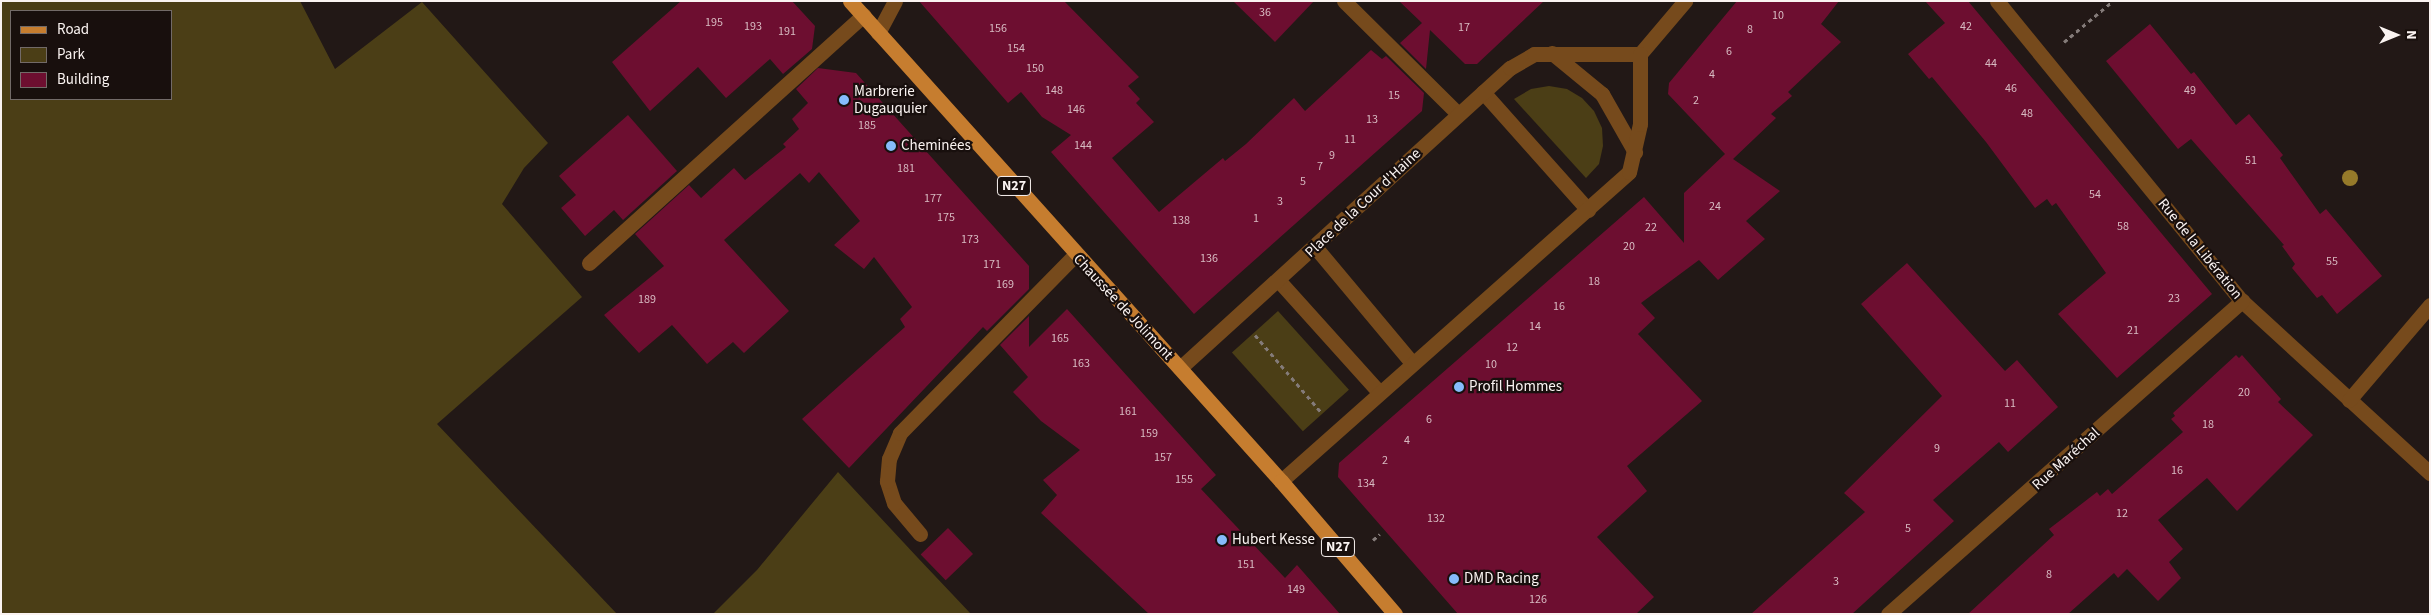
<!DOCTYPE html>
<meta charset="utf-8">
<style>
body{margin:0}
#map{position:relative;width:2431px;height:615px;overflow:hidden;background:#221816;font-family:"Source Sans 3",sans-serif}
div>[style]{position:absolute}
.green>*{inset:0;background:#4b3e16;transform-origin:0 0}
.building>*{inset:0;background:#6d0e30;transform-origin:0 0}
.path>*{height:3px;margin-top:-1.5px;transform-origin:0;background:repeating-linear-gradient(90deg,#847b79 0 4px,transparent 0 8px)}
.service>*{height:15px;margin:-7.5px;padding:0 7.5px;transform-origin:7.5px;border-radius:7.5px;background:#764a1c}
.minor>*{height:15px;margin:-7.5px;padding:0 7.5px;transform-origin:7.5px;border-radius:7.5px;background:#764a1c}
.tertiary>*{height:15px;margin:-7.5px;padding:0 7.5px;transform-origin:7.5px;border-radius:7.5px;background:#764a1c}
.primary>*{height:15px;margin:-7.5px;padding:0 7.5px;transform-origin:7.5px;border-radius:7.5px;background:#c67d2f}
.trees>*{width:16px;height:16px;margin:-8px;border-radius:50%;background:#967a2a}
.dots>*{width:14px;height:14px;translate:-50% -50%;box-sizing:border-box;border:2px solid #180f0d;border-radius:50%}
span{translate:-50% -50%;white-space:nowrap;text-align:center;line-height:1.15;-webkit-text-stroke:4.5px #180f0d;paint-order:stroke}
.number-label{font-size:12px;color:#d7bac1}
.number-label span{-webkit-text-stroke-width:0}
.shield-label span{padding:1px 4px;background:#180f0d;border:1px solid;border-radius:4px;-webkit-text-stroke-width:0}
.shield-label{font-size:14px;color:#faf3f1;font-weight:700}
.poi-label{font-size:15px;color:#faf3f1}
.left{translate:0 -50%;text-align:left}
.street-label{font-size:15px;color:#faf3f1}
.frame{position:absolute;inset:0;border:2px solid #faf3f1;pointer-events:none}
.legend{position:absolute;left:10px;top:10px;width:162px;height:90px;box-sizing:border-box;background:#180f0d;border:1px solid #726a68;margin:0;padding:6px 9px;list-style:none;font-size:15px;color:#faf3f1}
.legend li{display:flex;align-items:center;gap:10px;height:25px}
.legend b{width:25px;border:1px solid #726a68}
.north{position:absolute;left:2371px;top:10px;width:50px;height:50px;-webkit-text-stroke:4px #180f0d;paint-order:stroke;rotate:90deg;font-size:14px;font-weight:700;line-height:20px;text-align:center;color:#faf3f1}
.north::after{content:'';display:block;margin:auto;width:18px;height:22px;background:#faf3f1;clip-path:polygon(50% 0,100% 100%,50% 72%,0 100%)}
</style>
<div id="map">
<div class="green">
<i style="clip-path:polygon(evenodd,1px 1px,300px 1px,335px 69px,422px 2px,548px 143px,524px 168px,502px 204px,582px 297px,437px 424px,617px 614px,1px 614px,1px 1px,11px 11px,171px 11px,171px 99px,11px 99px,11px 11px)"></i>
<i style="clip-path:polygon(1549px 86px,1567px 89px,1582px 98px,1594px 111px,1602px 128px,1603px 146px,1599px 164px,1586px 178px,1514px 99px,1531px 89px)"></i>
<i style="left:1278px;top:311px;width:106px;height:62px;rotate:48deg"></i>
<i style="clip-path:polygon(838px 472px,918px 558px,971px 614px,713px 614px,757px 570px)"></i>
</div>
<div class="building">
<i style="clip-path:polygon(681px 1px,792px 1px,815px 26px,812px 49px,783px 74px,770px 59px,726px 98px,698px 67px,650px 111px,612px 62px)"></i>
<i style="clip-path:polygon(919px 1px,1064px 1px,1139px 77px,1128px 86px,1140px 99px,1136px 103px,1154px 122px,1112px 158px,1159px 212px,1223px 158px,1225px 161px,1246px 144px,1294px 98px,1305px 111px,1371px 50px,1382px 59px,1386px 56px,1424px 93px,1422px 111px,1194px 314px,1051px 152px,1071px 135px,1042px 117px,1021px 92px,1008px 103px)"></i>
<i style="clip-path:polygon(1233px 1px,1314px 1px,1275px 42px)"></i>
<i style="clip-path:polygon(1399px 1px,1544px 1px,1477px 64px,1465px 64px,1430px 30px,1426px 69px,1400px 43px,1422px 23px)"></i>
<i style="clip-path:polygon(1737px 1px,1839px 1px,1821px 24px,1841px 42px,1788px 92px,1792px 96px,1771px 114px,1776px 118px,1733px 159px,1780px 191px,1746px 221px,1765px 239px,1718px 280px,1699px 260px,1641px 303px,1655px 318px,1638px 334px,1702px 401px,1627px 466px,1647px 491px,1597px 537px,1654px 597px,1636px 614px,1458px 614px,1338px 477px,1339px 463px,1644px 197px,1684px 243px,1684px 193px,1725px 154px,1668px 94px,1669px 83px)"></i>
<i style="clip-path:polygon(1925px 1px,1968px 1px,2212px 294px,2117px 378px,2058px 314px,2106px 273px,2056px 203px,2052px 206px,2047px 199px,2035px 208px,1986px 142px,1932px 77px,1929px 79px,1908px 54px,1945px 23px)"></i>
<i style="clip-path:polygon(2150px 24px,2191px 74px,2194px 72px,2236px 125px,2249px 114px,2283px 155px,2280px 158px,2320px 214px,2326px 209px,2382px 276px,2337px 314px,2322px 295px,2317px 298px,2292px 268px,2295px 264px,2282px 246px,2284px 245px,2191px 139px,2178px 149px,2106px 61px)"></i>
<i style="clip-path:polygon(818px 68px,856px 73px,1029px 266px,1029px 289px,987px 331px,983px 327px,849px 468px,802px 419px,905px 327px,900px 319px,912px 307px,874px 257px,864px 269px,834px 245px,860px 221px,819px 172px,809px 183px,800px 173px,724px 240px,789px 311px,744px 353px,733px 342px,707px 364px,672px 325px,639px 353px,604px 315px,664px 266px,635px 234px,689px 185px,701px 198px,734px 168px,745px 180px,786px 147px,783px 144px,799px 129px,792px 119px,808px 103px,796px 89px)"></i>
<i style="clip-path:polygon(628px 115px,677px 171px,623px 220px,614px 210px,585px 236px,561px 208px,576px 195px,559px 176px)"></i>
<i style="clip-path:polygon(1907px 263px,2005px 371px,2017px 360px,2058px 407px,2008px 452px,1999px 442px,1933px 500px,1954px 521px,1852px 614px,1751px 614px,1865px 512px,1844px 493px,1942px 396px,1861px 304px)"></i>
<i style="clip-path:polygon(1067px 309px,1216px 475px,1201px 489px,1285px 578px,1297px 565px,1340px 614px,1149px 614px,1041px 513px,1057px 495px,1043px 480px,1080px 450px,1041px 421px,1013px 392px,1028px 377px,1000px 345px,1029px 316px,1029px 347px)"></i>
<i style="clip-path:polygon(2236px 355px,2239px 358px,2242px 355px,2281px 399px,2278px 402px,2313px 435px,2237px 511px,2207px 478px,2158px 520px,2183px 549px,2169px 562px,2181px 578px,2158px 601px,2127px 569px,2118px 578px,2114px 573px,2068px 614px,1968px 614px,2054px 535px,2049px 529px,2097px 492px,2100px 496px,2108px 489px,2112px 494px,2183px 432px,2171px 419px,2175px 416px,2173px 413px)"></i>
<i style="left:948px;top:528px;width:36px;height:38px;rotate:46deg"></i>
</div>
<div class="path">
<i style="left:2064px;top:42px;width:64px;rotate:-39.9deg"></i>
<i style="left:1255px;top:335px;width:101px;rotate:49.4deg"></i>
<i style="left:1373px;top:540px;width:9px;rotate:-41deg"></i>
</div>
<div class="service">
<i style="left:1483px;top:92px;width:158px;rotate:48.3deg"></i>
<i style="left:1316px;top:248px;width:150px;rotate:50.1deg"></i>
<i style="left:589px;top:263px;width:370px;rotate:-42.1deg"></i>
<i style="left:1279px;top:281px;width:149px;rotate:48deg"></i>
<i style="left:920px;top:534px;width:40px;rotate:-130deg"></i>
<i style="left:894px;top:503px;width:23px;rotate:-108deg"></i>
<i style="left:887px;top:481px;width:22px;rotate:-85deg"></i>
<i style="left:889px;top:459px;width:28px;rotate:-67deg"></i>
<i style="left:900px;top:433px;width:250px;rotate:-45.5deg"></i>
</div>
<div class="minor">
<i style="left:1344px;top:1px;width:161px;rotate:44.7deg"></i>
<i style="left:1997px;top:1px;width:387px;rotate:50.8deg"></i>
<i style="left:2242px;top:301px;width:255px;rotate:42.5deg"></i>
<i style="left:878px;top:33px;width:36px;rotate:-62deg"></i>
<i style="left:1552px;top:53px;width:65px;rotate:39.4deg"></i>
<i style="left:1602px;top:94px;width:67px;rotate:60.4deg"></i>
<i style="left:2349px;top:400px;width:125px;rotate:-49.5deg"></i>
<i style="left:1888px;top:614px;width:473px;rotate:-41.5deg"></i>
</div>
<div class="tertiary">
<i style="left:1640px;top:54px;width:70px;rotate:-49.7deg"></i>
<i style="left:1180px;top:368px;width:446px;rotate:-42.3deg"></i>
<i style="left:1510px;top:68px;width:28px;rotate:-30deg"></i>
<i style="left:1534px;top:54px;width:106px"></i>
<i style="left:1281px;top:481px;width:465px;rotate:-41.6deg"></i>
<i style="left:1629px;top:172px;width:49px;rotate:-77.1deg"></i>
<i style="left:1640px;top:124px;width:70px;rotate:-90deg"></i>
</div>
<div class="primary">
<i style="left:850px;top:1px;width:645px;rotate:48.08deg"></i>
<i style="left:1281px;top:481px;width:175px;rotate:49.4deg"></i>
</div>
<div class="trees">
<i style="left:2350px;top:178px"></i>
</div>
<div class="dots">
<i style="left:844px;top:100px;background:#86bbfb"></i>
<i style="left:891px;top:146px;background:#86bbfb"></i>
<i style="left:1459px;top:387px;background:#86bbfb"></i>
<i style="left:1222px;top:540px;background:#86bbfb"></i>
<i style="left:1454px;top:579px;background:#86bbfb"></i>
</div>
<div class="number-label">
<span style="left:1265px;top:13px">36</span>
<span style="left:1778px;top:16px">10</span>
<span style="left:714px;top:23px">195</span>
<span style="left:753px;top:27px">193</span>
<span style="left:1966px;top:27px">42</span>
<span style="left:1464px;top:28px">17</span>
<span style="left:998px;top:29px">156</span>
<span style="left:1750px;top:30px">8</span>
<span style="left:787px;top:32px">191</span>
<span style="left:1016px;top:49px">154</span>
<span style="left:1729px;top:52px">6</span>
<span style="left:1991px;top:64px">44</span>
<span style="left:1035px;top:69px">150</span>
<span style="left:1712px;top:75px">4</span>
<span style="left:2011px;top:89px">46</span>
<span style="left:1054px;top:91px">148</span>
<span style="left:2190px;top:91px">49</span>
<span style="left:1394px;top:96px">15</span>
<span style="left:1696px;top:101px">2</span>
<span style="left:1076px;top:110px">146</span>
<span style="left:2027px;top:114px">48</span>
<span style="left:1372px;top:120px">13</span>
<span style="left:867px;top:126px">185</span>
<span style="left:1350px;top:140px">11</span>
<span style="left:1083px;top:146px">144</span>
<span style="left:1332px;top:156px">9</span>
<span style="left:2251px;top:161px">51</span>
<span style="left:1320px;top:167px">7</span>
<span style="left:906px;top:169px">181</span>
<span style="left:1303px;top:182px">5</span>
<span style="left:2095px;top:195px">54</span>
<span style="left:933px;top:199px">177</span>
<span style="left:1280px;top:202px">3</span>
<span style="left:1715px;top:207px">24</span>
<span style="left:946px;top:218px">175</span>
<span style="left:1256px;top:219px">1</span>
<span style="left:1181px;top:221px">138</span>
<span style="left:2123px;top:227px">58</span>
<span style="left:1651px;top:228px">22</span>
<span style="left:970px;top:240px">173</span>
<span style="left:1629px;top:247px">20</span>
<span style="left:1209px;top:259px">136</span>
<span style="left:2332px;top:262px">55</span>
<span style="left:992px;top:265px">171</span>
<span style="left:1594px;top:282px">18</span>
<span style="left:1005px;top:285px">169</span>
<span style="left:2174px;top:299px">23</span>
<span style="left:647px;top:300px">189</span>
<span style="left:1559px;top:307px">16</span>
<span style="left:1535px;top:327px">14</span>
<span style="left:2133px;top:331px">21</span>
<span style="left:1060px;top:339px">165</span>
<span style="left:1512px;top:348px">12</span>
<span style="left:1081px;top:364px">163</span>
<span style="left:1491px;top:365px">10</span>
<span style="left:2244px;top:393px">20</span>
<span style="left:2010px;top:404px">11</span>
<span style="left:1128px;top:412px">161</span>
<span style="left:1429px;top:420px">6</span>
<span style="left:2208px;top:425px">18</span>
<span style="left:1149px;top:434px">159</span>
<span style="left:1407px;top:441px">4</span>
<span style="left:1937px;top:449px">9</span>
<span style="left:1163px;top:458px">157</span>
<span style="left:1385px;top:461px">2</span>
<span style="left:2177px;top:471px">16</span>
<span style="left:1184px;top:480px">155</span>
<span style="left:1366px;top:484px">134</span>
<span style="left:2122px;top:514px">12</span>
<span style="left:1436px;top:519px">132</span>
<span style="left:1908px;top:529px">5</span>
<span style="left:1246px;top:565px">151</span>
<span style="left:2049px;top:575px">8</span>
<span style="left:1836px;top:582px">3</span>
<span style="left:1296px;top:590px">149</span>
<span style="left:1538px;top:600px">126</span>
</div>
<div class="shield-label">
<span style="left:1014px;top:186px">N27</span>
<span style="left:1338px;top:547px">N27</span>
</div>
<div class="poi-label">
<span class="left" style="left:854px;top:100px">Marbrerie<br>Dugauquier</span>
<span class="left" style="left:901px;top:146px">Cheminées</span>
<span class="left" style="left:1469px;top:387px">Profil Hommes</span>
<span class="left" style="left:1232px;top:540px">Hubert Kesse</span>
<span class="left" style="left:1464px;top:579px">DMD Racing</span>
</div>
<div class="street-label">
<span style="left:1363px;top:203px;rotate:-43deg">Place de la Cour d'Haine</span>
<span style="left:2200px;top:249px;rotate:51deg">Rue de la Libération</span>
<span style="left:1123px;top:307px;rotate:47deg">Chaussée de Jolimont</span>
<span style="left:2066px;top:459px;rotate:-42deg">Rue Maréchal</span>
</div>
<div class="frame"></div>
<ul class="legend">
<li><b style="height:6px;background:#c67d2f"></b>Road</li>
<li><b style="height:14px;background:#4b3e16"></b>Park</li>
<li><b style="height:14px;background:#6d0e30"></b>Building</li>
</ul>
<div class="north">N</div>
</div>
